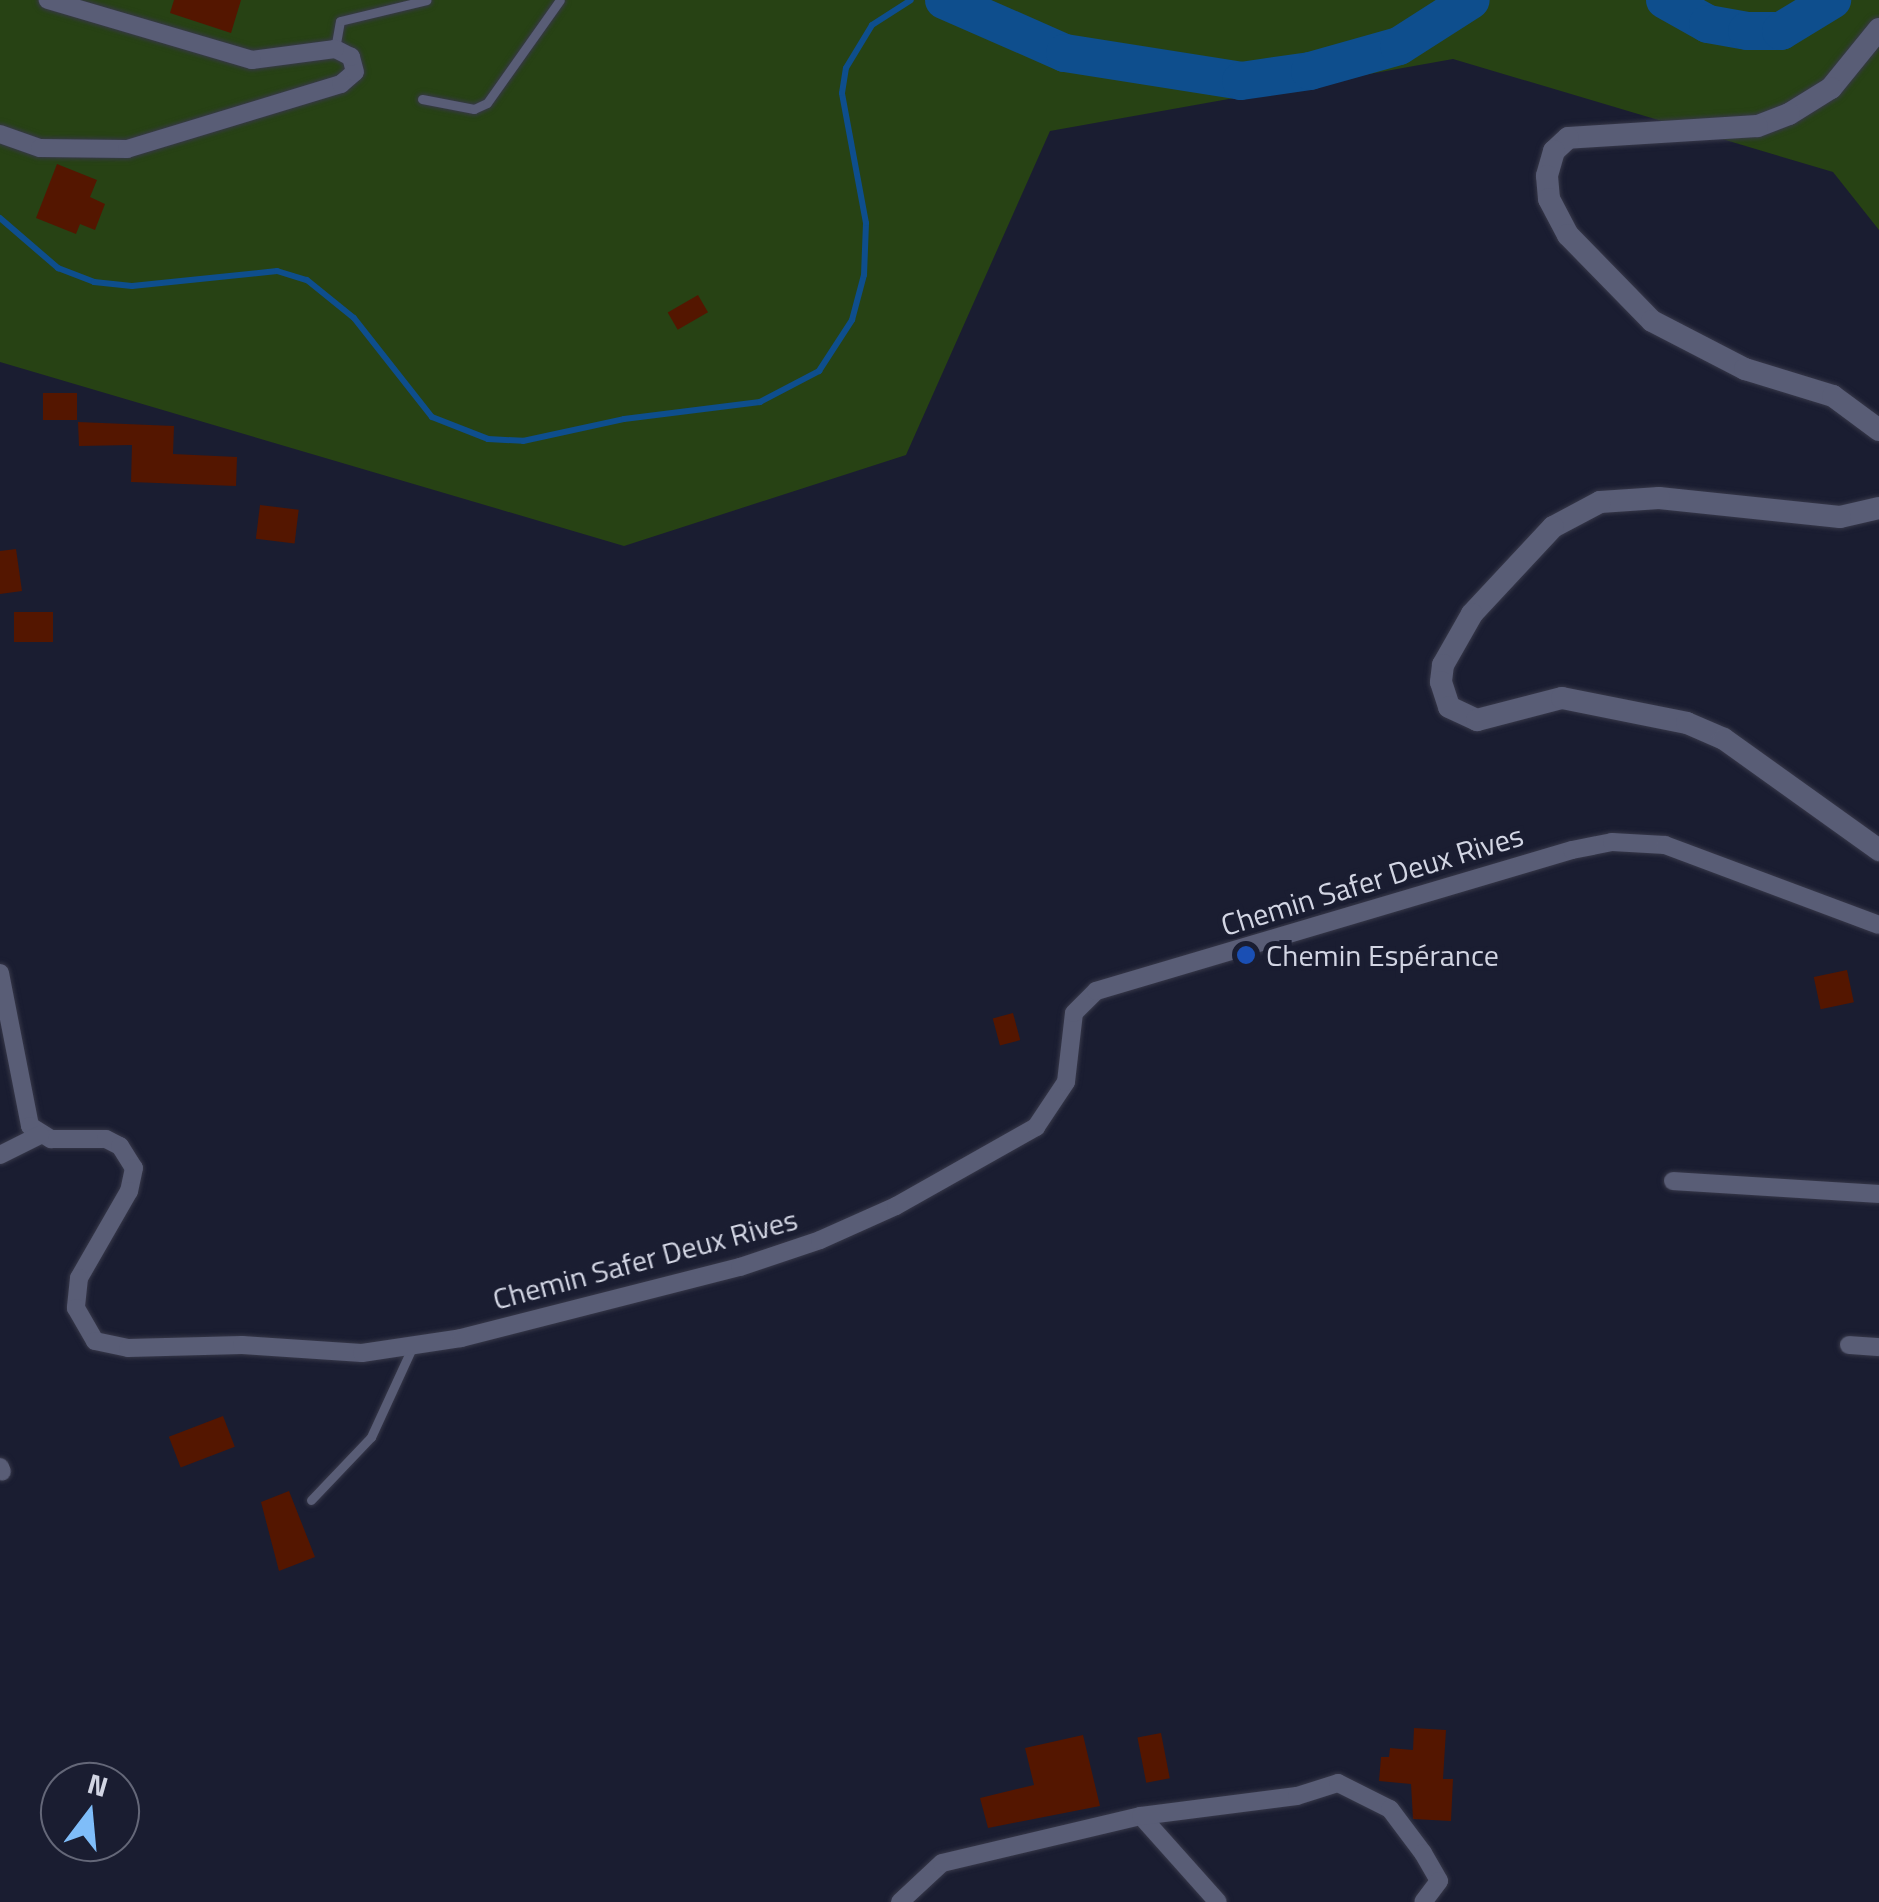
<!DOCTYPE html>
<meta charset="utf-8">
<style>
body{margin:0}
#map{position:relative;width:1879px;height:1902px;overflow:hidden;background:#1a1d31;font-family:"Titillium Web",sans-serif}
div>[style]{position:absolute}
.green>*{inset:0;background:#274214}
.stream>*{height:6px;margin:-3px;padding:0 3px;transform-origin:3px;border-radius:3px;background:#0e4e8d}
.river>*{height:38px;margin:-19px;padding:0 19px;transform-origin:19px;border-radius:19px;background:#0e4e8d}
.building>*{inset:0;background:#541600;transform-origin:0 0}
.roads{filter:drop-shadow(0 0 2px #373849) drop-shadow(0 0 2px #373849)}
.service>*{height:9px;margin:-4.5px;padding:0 4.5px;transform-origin:4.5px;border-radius:4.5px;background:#595d76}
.minor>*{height:18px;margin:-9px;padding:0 9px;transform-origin:9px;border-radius:9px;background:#595d76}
.tertiary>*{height:22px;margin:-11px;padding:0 11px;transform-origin:11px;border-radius:11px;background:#595d76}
.dots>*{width:28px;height:28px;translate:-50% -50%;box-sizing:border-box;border:5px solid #1a1d31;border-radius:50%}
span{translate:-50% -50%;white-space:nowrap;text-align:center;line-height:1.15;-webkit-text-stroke:10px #1a1d31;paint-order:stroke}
.street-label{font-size:30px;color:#d2d5e3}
.poi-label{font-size:30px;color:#d2d5e3}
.left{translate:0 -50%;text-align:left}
.north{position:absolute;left:40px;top:1762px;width:100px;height:100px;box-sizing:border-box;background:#1a1d31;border:2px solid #646778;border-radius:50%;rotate:16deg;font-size:28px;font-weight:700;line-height:40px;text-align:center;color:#d2d5e3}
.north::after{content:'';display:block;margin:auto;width:35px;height:45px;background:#7fbdf9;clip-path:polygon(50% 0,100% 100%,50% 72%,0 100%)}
</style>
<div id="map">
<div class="green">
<i style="clip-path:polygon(0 0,1879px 0,1879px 230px,1833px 172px,1453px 59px,1050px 131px,906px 455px,624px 546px,0 362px)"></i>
</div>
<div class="stream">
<i style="left:0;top:218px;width:77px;rotate:40.8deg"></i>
<i style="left:58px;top:268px;width:39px;rotate:21deg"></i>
<i style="left:94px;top:282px;width:38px;rotate:6deg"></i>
<i style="left:132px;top:286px;width:146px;rotate:-5.9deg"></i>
<i style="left:277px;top:271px;width:31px;rotate:17deg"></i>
<i style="left:307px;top:280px;width:60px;rotate:39deg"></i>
<i style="left:354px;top:318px;width:126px;rotate:51.8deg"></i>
<i style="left:432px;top:417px;width:60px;rotate:21.4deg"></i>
<i style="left:488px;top:439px;width:35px;rotate:3deg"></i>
<i style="left:523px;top:441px;width:103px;rotate:-12.3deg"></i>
<i style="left:624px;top:419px;width:137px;rotate:-7.1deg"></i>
<i style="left:760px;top:402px;width:67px;rotate:-27.7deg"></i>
<i style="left:819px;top:371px;width:61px;rotate:-57.1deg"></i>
<i style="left:852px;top:320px;width:47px;rotate:-75.1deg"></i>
<i style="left:864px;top:275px;width:52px;rotate:-87.8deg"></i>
<i style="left:866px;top:223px;width:132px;rotate:-100.5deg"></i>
<i style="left:842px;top:93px;width:25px;rotate:-81deg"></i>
<i style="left:846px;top:68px;width:50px;rotate:-58.8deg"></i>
<i style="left:872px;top:25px;width:46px;rotate:-32.7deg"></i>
</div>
<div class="river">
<i style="left:944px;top:0;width:132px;rotate:23.7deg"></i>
<i style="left:1065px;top:53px;width:178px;rotate:9deg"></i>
<i style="left:1241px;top:81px;width:70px;rotate:-8.2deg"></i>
<i style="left:1310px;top:71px;width:92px;rotate:-15.7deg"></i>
<i style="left:1399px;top:46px;width:85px;rotate:-32.6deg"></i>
<i style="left:1665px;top:0;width:49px;rotate:29.2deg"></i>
<i style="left:1708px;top:24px;width:40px;rotate:10deg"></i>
<i style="left:1747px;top:31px;width:34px"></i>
<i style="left:1781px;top:31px;width:60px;rotate:-31.3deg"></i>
</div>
<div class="building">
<i style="clip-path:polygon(174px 0,241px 0,231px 33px,170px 13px)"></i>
<i style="clip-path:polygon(57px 164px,97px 180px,90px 197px,105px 204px,95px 230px,80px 224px,76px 234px,36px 218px)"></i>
<i style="left:698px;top:295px;width:20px;height:35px;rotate:60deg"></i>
<i style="left:77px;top:393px;width:27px;height:34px;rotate:90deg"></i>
<i style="clip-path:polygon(78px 422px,174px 426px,173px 454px,237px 457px,236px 486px,131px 482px,132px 445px,79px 446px)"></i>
<i style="left:260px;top:505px;width:39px;height:34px;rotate:7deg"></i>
<i style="clip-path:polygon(16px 549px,22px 591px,0 594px,0 551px)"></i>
<i style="left:14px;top:612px;width:39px;height:30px"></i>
<i style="left:1847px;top:970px;width:33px;height:34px;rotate:78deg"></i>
<i style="left:1013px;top:1013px;width:28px;height:21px;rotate:75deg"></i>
<i style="left:223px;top:1416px;width:33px;height:58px;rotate:69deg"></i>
<i style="clip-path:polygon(289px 1491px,315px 1557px,279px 1571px,261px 1502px)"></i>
<i style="clip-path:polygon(1414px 1728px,1446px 1730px,1443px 1779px,1453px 1779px,1451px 1821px,1413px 1819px,1411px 1784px,1379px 1781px,1381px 1757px,1389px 1757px,1390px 1748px,1413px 1750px)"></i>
<i style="left:1161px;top:1733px;width:46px;height:24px;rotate:79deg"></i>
<i style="clip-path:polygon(1083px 1735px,1100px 1806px,988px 1828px,980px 1798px,1034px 1785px,1025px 1748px)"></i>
</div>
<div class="roads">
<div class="service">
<i style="left:335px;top:49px;width:28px;rotate:-80deg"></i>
<i style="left:340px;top:21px;width:89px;rotate:-13.6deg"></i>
<i style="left:422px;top:99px;width:53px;rotate:10.9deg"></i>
<i style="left:474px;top:109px;width:14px;rotate:-25deg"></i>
<i style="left:487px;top:103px;width:126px;rotate:-54.7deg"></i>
<i style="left:311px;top:1500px;width:87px;rotate:-46.4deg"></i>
<i style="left:371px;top:1437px;width:98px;rotate:-65.3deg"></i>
</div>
<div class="minor">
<i style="left:0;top:134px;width:42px;rotate:19.3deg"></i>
<i style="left:40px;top:148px;width:87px;rotate:0.7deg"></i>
<i style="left:127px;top:149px;width:224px;rotate:-16.9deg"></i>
<i style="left:341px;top:84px;width:18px;rotate:-41deg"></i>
<i style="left:355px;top:72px;width:16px;rotate:-105deg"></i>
<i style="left:351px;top:57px;width:18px;rotate:-153deg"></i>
<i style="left:335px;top:49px;width:84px;rotate:172.5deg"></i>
<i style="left:252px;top:60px;width:213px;rotate:-163.6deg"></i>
<i style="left:0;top:973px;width:156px;rotate:78.9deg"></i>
<i style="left:30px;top:1126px;width:25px;rotate:32deg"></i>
<i style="left:51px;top:1139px;width:55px"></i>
<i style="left:106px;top:1139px;width:16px;rotate:27deg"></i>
<i style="left:120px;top:1146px;width:26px;rotate:58deg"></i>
<i style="left:134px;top:1168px;width:24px;rotate:102deg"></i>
<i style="left:129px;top:1191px;width:100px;rotate:119.9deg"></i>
<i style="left:79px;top:1278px;width:30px;rotate:96deg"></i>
<i style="left:76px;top:1308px;width:38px;rotate:60deg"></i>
<i style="left:95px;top:1341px;width:34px;rotate:12deg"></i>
<i style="left:128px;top:1348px;width:114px;rotate:-1.5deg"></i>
<i style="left:242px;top:1345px;width:120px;rotate:3.8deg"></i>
<i style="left:362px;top:1353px;width:100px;rotate:-8.6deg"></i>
<i style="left:461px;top:1338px;width:288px;rotate:-14.3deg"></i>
<i style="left:740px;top:1267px;width:84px;rotate:-18.6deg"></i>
<i style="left:820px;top:1240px;width:83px;rotate:-24.1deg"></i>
<i style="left:896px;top:1206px;width:161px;rotate:-29.4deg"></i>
<i style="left:1036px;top:1127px;width:54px;rotate:-56.3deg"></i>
<i style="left:1066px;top:1082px;width:69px;rotate:-83.4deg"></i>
<i style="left:1074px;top:1013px;width:31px;rotate:-45deg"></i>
<i style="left:1096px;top:991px;width:496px;rotate:-16.5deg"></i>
<i style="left:1572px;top:850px;width:41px;rotate:-11.3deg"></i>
<i style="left:1612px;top:842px;width:53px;rotate:3.2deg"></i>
<i style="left:1665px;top:845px;width:228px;rotate:20.5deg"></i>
<i style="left:0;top:1155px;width:45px;rotate:-26.6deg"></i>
<i style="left:1673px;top:1181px;width:206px;rotate:3.6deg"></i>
<i style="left:1849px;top:1345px;width:30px;rotate:4deg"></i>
<i style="left:0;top:1467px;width:5px;rotate:68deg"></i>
<i style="left:1141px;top:1816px;width:115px;rotate:48.2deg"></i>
<i style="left:900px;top:1902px;width:57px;rotate:-42.9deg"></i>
<i style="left:942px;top:1863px;width:204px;rotate:-13.3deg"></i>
<i style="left:1141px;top:1816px;width:157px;rotate:-7.3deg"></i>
<i style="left:1297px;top:1796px;width:43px;rotate:-17.6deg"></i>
<i style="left:1338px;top:1783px;width:58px;rotate:26.6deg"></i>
<i style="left:1390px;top:1809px;width:55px;rotate:53.1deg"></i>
<i style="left:1423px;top:1853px;width:32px;rotate:60deg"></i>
<i style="left:1439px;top:1881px;width:26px;rotate:127deg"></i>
</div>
<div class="tertiary">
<i style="left:1879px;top:29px;width:76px;rotate:129.1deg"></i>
<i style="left:1831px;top:88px;width:49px;rotate:148.2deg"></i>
<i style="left:1789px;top:114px;width:34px;rotate:159deg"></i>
<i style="left:1757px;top:126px;width:189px;rotate:176.4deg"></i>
<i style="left:1568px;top:138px;width:19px;rotate:137deg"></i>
<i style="left:1554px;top:151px;width:26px;rotate:106deg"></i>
<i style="left:1547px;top:176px;width:23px;rotate:85deg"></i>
<i style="left:1549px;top:199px;width:41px;rotate:62.2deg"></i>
<i style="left:1568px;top:235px;width:120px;rotate:45.7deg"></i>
<i style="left:1652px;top:321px;width:105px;rotate:27.3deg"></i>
<i style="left:1745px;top:369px;width:92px;rotate:17.1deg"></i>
<i style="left:1833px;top:396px;width:57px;rotate:36.5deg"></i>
<i style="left:1879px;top:508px;width:40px;rotate:167deg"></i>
<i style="left:1840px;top:517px;width:182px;rotate:-174deg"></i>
<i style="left:1659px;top:498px;width:59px;rotate:176.1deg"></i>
<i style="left:1600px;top:502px;width:53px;rotate:152deg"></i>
<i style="left:1553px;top:527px;width:119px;rotate:133deg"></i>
<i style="left:1472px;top:614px;width:59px;rotate:119.6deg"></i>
<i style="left:1443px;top:665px;width:17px;rotate:97deg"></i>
<i style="left:1441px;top:682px;width:26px;rotate:72deg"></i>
<i style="left:1449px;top:707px;width:31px;rotate:25deg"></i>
<i style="left:1477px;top:720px;width:88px;rotate:-14.5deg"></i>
<i style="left:1562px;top:698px;width:127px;rotate:11.3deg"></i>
<i style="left:1687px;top:723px;width:40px;rotate:23.4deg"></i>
<i style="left:1724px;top:739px;width:191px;rotate:35.6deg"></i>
</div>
</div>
<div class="dots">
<i style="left:1246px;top:955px;background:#1a4fb4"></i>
</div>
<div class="street-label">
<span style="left:1372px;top:880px;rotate:-17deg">Chemin Safer Deux Rives</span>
<span style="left:645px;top:1259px;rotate:-15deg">Chemin Safer Deux Rives</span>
</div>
<div class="poi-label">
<span class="left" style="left:1266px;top:955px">Chemin Espérance</span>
</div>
<div class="north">N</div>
</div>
